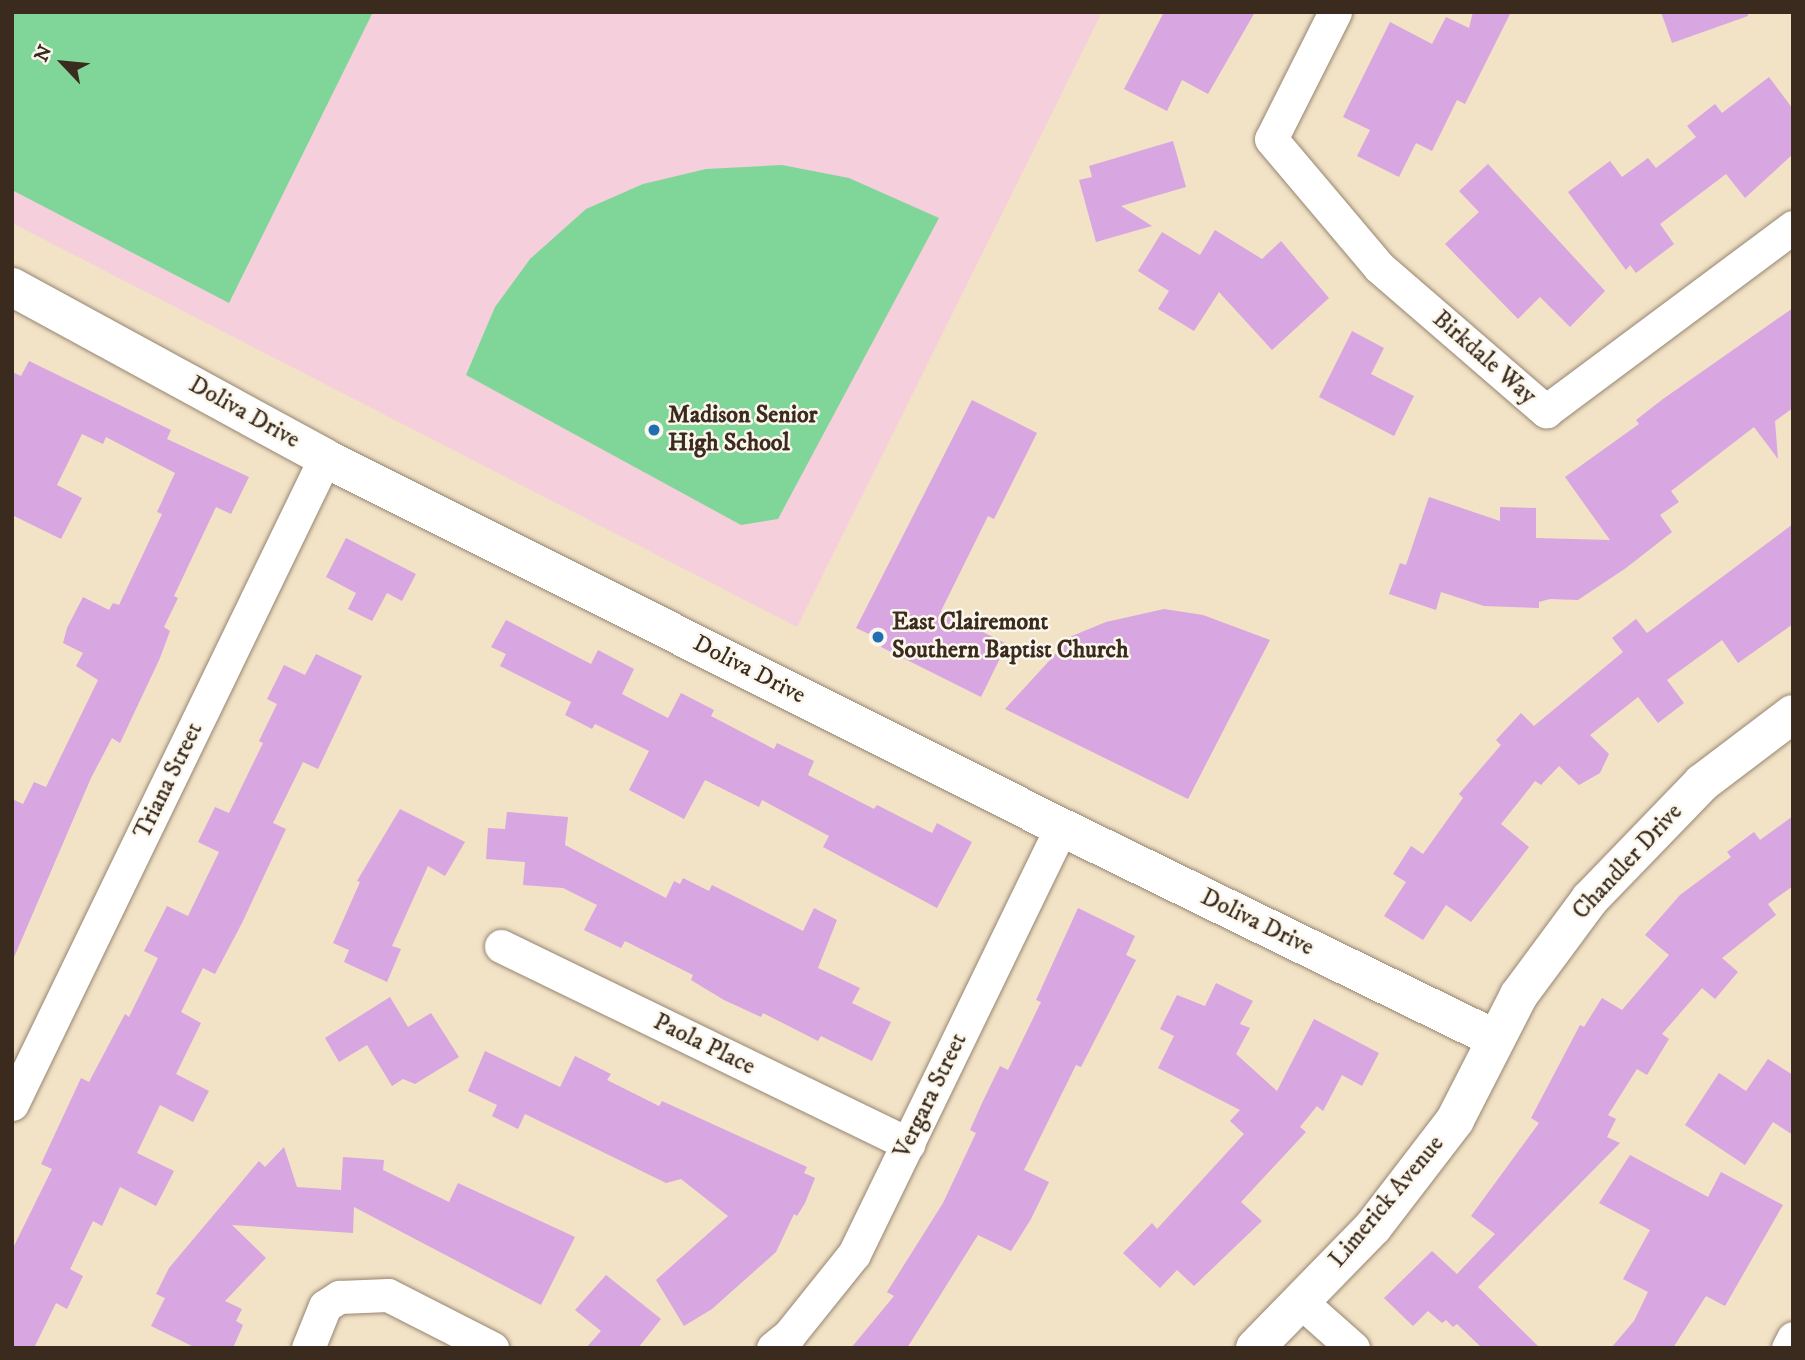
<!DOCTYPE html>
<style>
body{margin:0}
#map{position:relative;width:1805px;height:1360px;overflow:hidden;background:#f2e2c6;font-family:"IM FELL DW Pica",serif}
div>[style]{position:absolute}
.built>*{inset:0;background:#f5cfdb}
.green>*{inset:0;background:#80d699}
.building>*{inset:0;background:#d8a6e0}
.roads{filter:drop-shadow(0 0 2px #968672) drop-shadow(0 0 2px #968672)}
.minor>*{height:33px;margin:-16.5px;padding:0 16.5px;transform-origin:16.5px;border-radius:16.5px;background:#fff}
.tertiary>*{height:38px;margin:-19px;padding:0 19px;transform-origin:19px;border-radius:19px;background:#fff}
.secondary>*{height:38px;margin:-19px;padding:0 19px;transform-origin:19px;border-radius:19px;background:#fff}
.dots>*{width:19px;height:19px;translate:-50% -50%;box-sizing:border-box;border:4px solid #fbf7ec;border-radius:50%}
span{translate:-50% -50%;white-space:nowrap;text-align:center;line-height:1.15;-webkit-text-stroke:5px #fbf7ec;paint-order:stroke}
.street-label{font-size:24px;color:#3b2a1e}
.poi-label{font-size:24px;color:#3b2a1e;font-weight:700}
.left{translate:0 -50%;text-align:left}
.frame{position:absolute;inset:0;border:14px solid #3b2a1e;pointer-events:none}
.north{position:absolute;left:28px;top:28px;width:70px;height:70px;-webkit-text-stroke:5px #fbf7ec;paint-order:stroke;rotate:296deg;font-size:19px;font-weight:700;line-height:28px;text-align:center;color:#3b2a1e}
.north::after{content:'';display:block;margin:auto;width:24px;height:32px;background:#3b2a1e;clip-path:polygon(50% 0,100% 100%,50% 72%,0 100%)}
</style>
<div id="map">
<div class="built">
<i style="clip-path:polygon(12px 12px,1102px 12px,797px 627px,12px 223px)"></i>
</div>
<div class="green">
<i style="clip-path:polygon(12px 12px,373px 12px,229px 303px,12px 190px)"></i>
<i style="clip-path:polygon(782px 165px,849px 178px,939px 218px,778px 519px,741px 525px,466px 375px,495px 307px,530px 259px,586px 209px,643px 184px,706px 169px)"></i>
</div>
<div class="building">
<i style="clip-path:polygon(1164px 12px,1255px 12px,1208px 94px,1182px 80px,1167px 111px,1124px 89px)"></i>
<i style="clip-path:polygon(1473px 12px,1511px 12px,1465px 104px,1457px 100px,1432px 151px,1416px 143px,1399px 177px,1357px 156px,1370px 130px,1343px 117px,1390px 22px,1432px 44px,1446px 17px,1469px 28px)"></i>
<i style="clip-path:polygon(1661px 12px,1748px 12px,1748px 16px,1672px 43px)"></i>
<i style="clip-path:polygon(1769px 77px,1793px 109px,1793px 154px,1745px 198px,1726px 174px,1660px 224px,1674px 244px,1636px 273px,1630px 265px,1626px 270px,1568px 192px,1610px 161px,1622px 177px,1648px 158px,1656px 168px,1696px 137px,1687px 126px,1715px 104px,1722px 113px)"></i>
<i style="clip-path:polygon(1173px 141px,1186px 187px,1121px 206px,1152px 226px,1096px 242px,1079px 180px,1092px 177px,1089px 166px)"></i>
<i style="clip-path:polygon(1488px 164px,1605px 291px,1570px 327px,1540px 297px,1518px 319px,1445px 244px,1479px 212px,1459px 191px)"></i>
<i style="clip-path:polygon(1215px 230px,1262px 259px,1281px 241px,1329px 298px,1272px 350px,1219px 292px,1194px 331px,1158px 309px,1169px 291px,1138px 271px,1162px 232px,1200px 255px)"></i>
<i style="clip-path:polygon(1793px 308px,1793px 408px,1775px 421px,1778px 459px,1754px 427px,1671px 491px,1679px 502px,1660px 515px,1672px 532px,1626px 568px,1578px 600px,1550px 599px,1539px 602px,1539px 608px,1484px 606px,1441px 592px,1436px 610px,1389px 594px,1400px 563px,1406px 565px,1429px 497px,1500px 521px,1500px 507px,1536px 508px,1536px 538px,1610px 540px,1565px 477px,1639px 424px,1636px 420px,1663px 399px)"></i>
<i style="clip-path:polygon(1352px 331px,1384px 348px,1371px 374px,1414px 396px,1394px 436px,1319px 397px)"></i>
<i style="clip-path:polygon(29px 361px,171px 430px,167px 439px,249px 477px,231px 514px,216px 507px,174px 596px,178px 598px,164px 627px,170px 631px,160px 658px,120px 743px,112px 738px,91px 778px,12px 962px,12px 799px,23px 804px,34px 782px,46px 787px,98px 680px,76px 666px,83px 653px,63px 643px,67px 628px,83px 597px,109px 610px,113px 603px,119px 605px,162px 514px,157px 512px,175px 473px,106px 437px,103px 444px,82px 434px,57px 485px,82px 498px,61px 539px,12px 515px,12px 372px,21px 376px)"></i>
<i style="clip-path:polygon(972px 400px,1037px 433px,994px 519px,988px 516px,941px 611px,1007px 644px,981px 697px,881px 647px,884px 641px,856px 628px)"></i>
<i style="clip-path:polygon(1793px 524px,1793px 624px,1738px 663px,1722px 640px,1667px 680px,1684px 703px,1658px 723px,1638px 697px,1590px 735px,1609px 754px,1600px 773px,1579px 785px,1559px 766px,1541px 785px,1535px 781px,1501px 824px,1529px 847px,1471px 922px,1446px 905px,1423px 940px,1384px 916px,1406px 882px,1393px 874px,1411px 846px,1423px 854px,1463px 798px,1459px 794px,1501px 745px,1496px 740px,1521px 713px,1534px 726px,1623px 652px,1612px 638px,1636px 619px,1647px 633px)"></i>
<i style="clip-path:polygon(346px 538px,416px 574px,402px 601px,387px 593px,372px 621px,348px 609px,356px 593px,326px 577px)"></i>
<i style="clip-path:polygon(1164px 609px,1203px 615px,1270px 640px,1188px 799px,1005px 709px,1072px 636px,1106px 622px)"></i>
<i style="clip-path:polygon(506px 620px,591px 664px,598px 650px,634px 669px,622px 694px,668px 718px,681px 693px,714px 710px,711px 716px,774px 749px,777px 743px,814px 761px,808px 775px,874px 809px,877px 805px,932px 833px,937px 823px,972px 842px,937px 908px,823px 847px,829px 836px,762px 800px,759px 807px,705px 780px,684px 819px,629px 790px,649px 751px,595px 724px,592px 729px,565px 715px,571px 702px,500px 666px,506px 654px,491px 647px)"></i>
<i style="clip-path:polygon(316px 654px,362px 676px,318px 769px,303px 762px,273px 823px,286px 829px,242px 923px,215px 974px,203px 968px,181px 1012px,201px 1023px,176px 1074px,209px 1091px,193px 1122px,160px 1105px,137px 1153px,174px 1171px,156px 1206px,120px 1187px,102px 1226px,93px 1221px,70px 1269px,83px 1276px,67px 1309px,56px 1303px,34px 1348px,12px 1348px,12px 1250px,52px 1169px,41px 1164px,81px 1078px,89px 1082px,125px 1014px,129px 1017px,158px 958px,144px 951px,167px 906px,188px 916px,219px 852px,198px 842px,215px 807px,229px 813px,263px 743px,259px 741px,277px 704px,267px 699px,284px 665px,305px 675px)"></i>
<i style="clip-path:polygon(400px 809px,465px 842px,445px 876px,428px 866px,392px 946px,401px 949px,387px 982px,344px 962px,349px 950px,333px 943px,360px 882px,357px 881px)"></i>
<i style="clip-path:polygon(507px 812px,568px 817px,565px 845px,666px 898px,674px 881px,680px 884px,683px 878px,709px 891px,712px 885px,803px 931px,814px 908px,837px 920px,818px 968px,860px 988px,852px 1003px,891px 1022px,872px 1061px,821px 1036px,818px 1041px,763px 1013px,761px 1017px,724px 1000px,691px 980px,693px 975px,625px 941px,621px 948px,584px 930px,597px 905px,563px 888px,523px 885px,525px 862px,486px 859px,488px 828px,505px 829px)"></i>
<i style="clip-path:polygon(1793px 816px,1793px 886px,1768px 904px,1776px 915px,1722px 958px,1738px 972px,1715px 999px,1702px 988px,1662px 1034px,1669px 1039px,1647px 1075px,1637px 1069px,1608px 1115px,1616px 1119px,1607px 1137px,1620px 1143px,1478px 1287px,1540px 1348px,1482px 1348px,1457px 1324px,1453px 1327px,1446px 1320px,1442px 1323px,1428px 1311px,1413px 1326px,1384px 1298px,1432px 1251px,1457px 1274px,1495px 1234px,1471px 1216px,1539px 1123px,1531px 1118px,1580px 1025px,1584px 1027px,1602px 998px,1622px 1010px,1669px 955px,1645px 935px,1680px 895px,1731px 857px,1727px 852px,1754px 832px,1760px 840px)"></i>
<i style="clip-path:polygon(1078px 908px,1135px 936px,1126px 955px,1136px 960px,1081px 1067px,1076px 1065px,1024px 1170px,1049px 1182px,1031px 1219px,1011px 1251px,978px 1235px,907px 1348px,851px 1348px,894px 1296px,887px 1292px,943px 1203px,976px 1133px,970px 1130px,982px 1103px,1000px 1066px,1008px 1070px,1041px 1002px,1036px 1000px)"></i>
<i style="clip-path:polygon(1216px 983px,1253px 1001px,1240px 1024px,1250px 1028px,1236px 1054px,1277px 1091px,1314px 1019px,1379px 1053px,1362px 1086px,1342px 1075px,1323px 1111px,1317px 1106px,1300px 1127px,1306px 1132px,1241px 1202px,1262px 1221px,1194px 1286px,1177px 1270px,1160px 1288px,1123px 1253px,1152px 1223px,1157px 1229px,1244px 1134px,1230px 1121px,1240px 1110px,1158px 1068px,1174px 1036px,1160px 1029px,1177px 995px,1205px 1006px)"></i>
<i style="clip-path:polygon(390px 997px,408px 1027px,431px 1013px,459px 1057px,415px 1084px,403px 1079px,392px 1086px,367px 1045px,339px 1062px,325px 1038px)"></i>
<i style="clip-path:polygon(485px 1051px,560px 1087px,575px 1056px,611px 1074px,607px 1080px,659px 1106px,662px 1101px,807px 1167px,804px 1173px,815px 1178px,805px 1203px,797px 1216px,794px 1214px,776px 1252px,712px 1309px,684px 1326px,656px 1280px,728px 1216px,681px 1179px,666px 1183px,525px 1114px,518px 1129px,492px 1116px,497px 1105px,468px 1091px)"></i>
<i style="clip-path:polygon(1768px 1059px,1793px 1075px,1793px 1135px,1773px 1122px,1745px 1165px,1685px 1125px,1719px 1073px,1746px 1091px)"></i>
<i style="clip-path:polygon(284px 1147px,297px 1187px,341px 1190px,343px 1157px,384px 1160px,383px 1170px,449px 1202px,458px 1183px,575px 1237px,541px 1305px,354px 1207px,353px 1233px,232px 1225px,266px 1258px,225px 1301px,242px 1309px,236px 1321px,243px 1325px,233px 1348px,196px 1348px,151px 1326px,165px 1298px,156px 1294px,169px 1268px,259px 1161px,265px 1167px)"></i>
<i style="clip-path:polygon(1630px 1155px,1708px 1197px,1721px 1172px,1783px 1205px,1725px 1306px,1706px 1296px,1673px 1348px,1611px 1348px,1634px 1321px,1648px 1292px,1623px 1279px,1650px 1230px,1599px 1203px)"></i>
<i style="clip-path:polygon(606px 1275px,661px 1319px,638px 1348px,586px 1348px,601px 1331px,575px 1310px)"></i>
</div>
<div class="roads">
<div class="minor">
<i style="left:1335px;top:12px;width:142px;rotate:116.7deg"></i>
<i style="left:1271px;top:139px;width:167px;rotate:49.8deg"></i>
<i style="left:1379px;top:267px;width:221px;rotate:40.8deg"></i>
<i style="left:1546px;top:411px;width:308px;rotate:-36.7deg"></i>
<i style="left:501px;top:946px;width:453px;rotate:25.9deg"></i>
<i style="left:12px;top:1104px;width:718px;rotate:-64.15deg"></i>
<i style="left:1300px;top:1301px;width:71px;rotate:41.6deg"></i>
<i style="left:308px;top:1348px;width:45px;rotate:-68deg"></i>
<i style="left:325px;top:1306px;width:17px;rotate:-33deg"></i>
<i style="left:339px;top:1297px;width:49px;rotate:-2.3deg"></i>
<i style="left:388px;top:1295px;width:117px;rotate:27deg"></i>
<i style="left:773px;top:1348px;width:21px;rotate:-39deg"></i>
<i style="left:789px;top:1335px;width:104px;rotate:-51.3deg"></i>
<i style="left:854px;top:1254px;width:475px;rotate:-64.1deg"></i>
<i style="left:1788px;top:1348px;width:11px;rotate:-63deg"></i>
</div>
<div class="tertiary">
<i style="left:12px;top:287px;width:357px;rotate:28.6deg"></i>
<i style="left:325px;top:458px;width:823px;rotate:26.63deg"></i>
<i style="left:1061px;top:827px;width:482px;rotate:26deg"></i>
</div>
<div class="secondary">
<i style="left:1255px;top:1348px;width:169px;rotate:-45.7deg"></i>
<i style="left:1373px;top:1227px;width:135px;rotate:-52.5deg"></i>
<i style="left:1455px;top:1120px;width:140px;rotate:-62.9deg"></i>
<i style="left:1519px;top:995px;width:119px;rotate:-53.5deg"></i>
<i style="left:1590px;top:899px;width:161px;rotate:-46deg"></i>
<i style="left:1702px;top:783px;width:114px;rotate:-37.2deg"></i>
</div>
</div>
<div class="dots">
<i style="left:654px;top:430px;background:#1f6fb2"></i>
<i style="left:878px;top:637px;background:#1f6fb2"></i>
</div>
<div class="street-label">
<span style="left:1484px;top:358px;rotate:41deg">Birkdale Way</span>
<span style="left:244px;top:413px;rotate:29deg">Doliva Drive</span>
<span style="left:749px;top:670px;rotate:27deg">Doliva Drive</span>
<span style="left:169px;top:781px;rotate:-64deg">Triana Street</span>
<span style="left:1628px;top:862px;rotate:-47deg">Chandler Drive</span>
<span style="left:1257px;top:923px;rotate:26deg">Doliva Drive</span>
<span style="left:704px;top:1045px;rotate:26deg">Paola Place</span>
<span style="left:931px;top:1096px;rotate:-64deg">Vergara Street</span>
<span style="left:1387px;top:1202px;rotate:-50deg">Limerick Avenue</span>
</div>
<div class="poi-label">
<span class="left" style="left:668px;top:430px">Madison Senior<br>High School</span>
<span class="left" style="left:892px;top:637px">East Clairemont<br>Southern Baptist Church</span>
</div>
<div class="frame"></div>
<div class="north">N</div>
</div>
